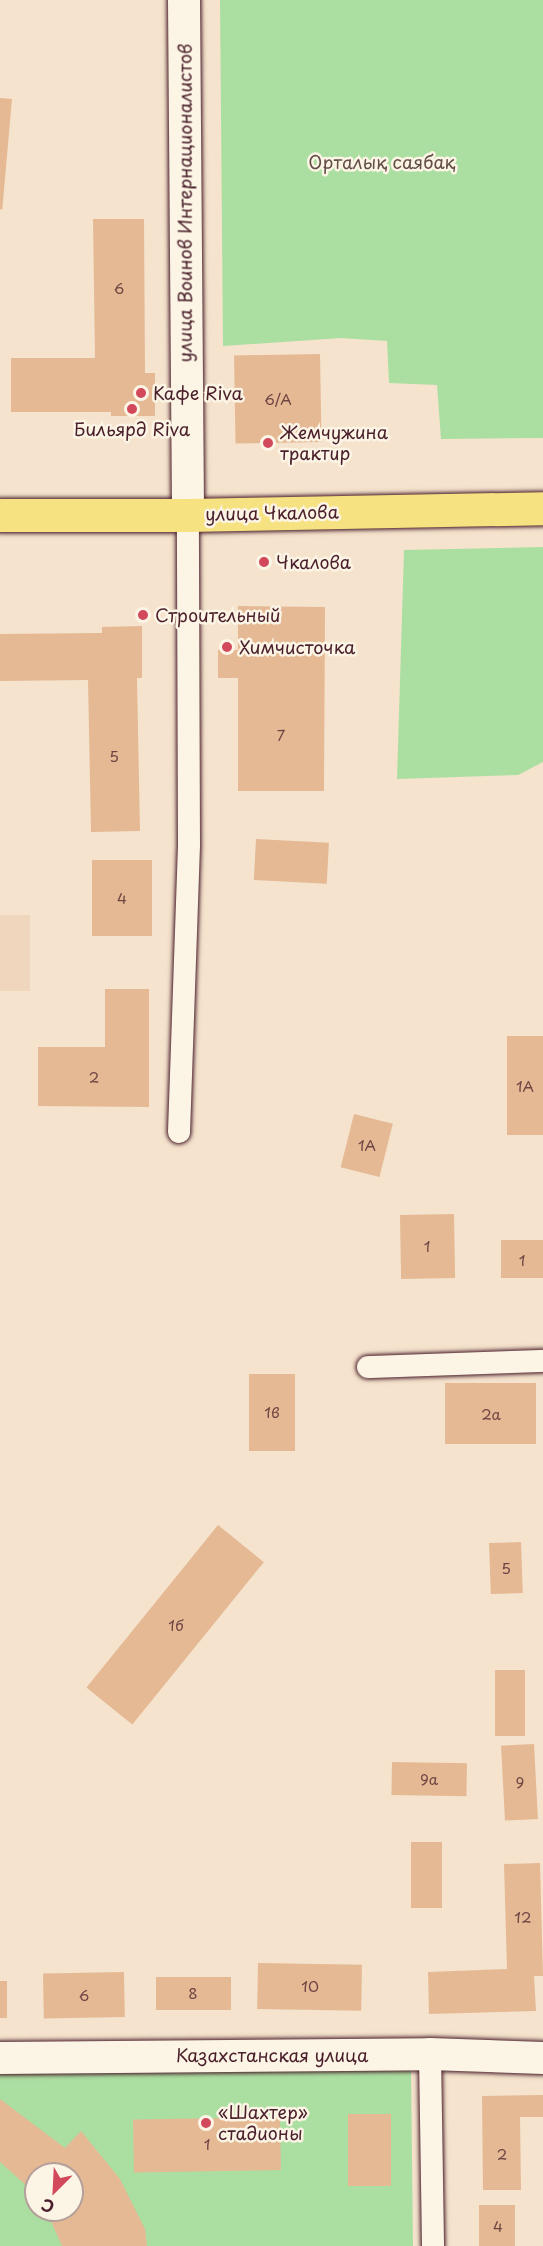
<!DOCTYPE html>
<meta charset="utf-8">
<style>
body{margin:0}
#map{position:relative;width:543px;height:2246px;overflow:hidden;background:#f5e3cd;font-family:"Playpen Sans",sans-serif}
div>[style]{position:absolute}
.built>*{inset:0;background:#f0d6bc;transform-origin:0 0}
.green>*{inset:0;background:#abdfa1}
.building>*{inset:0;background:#e4b994;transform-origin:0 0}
.roads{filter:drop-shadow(0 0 2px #4a1f2b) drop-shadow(0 0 2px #4a1f2b)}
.minor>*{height:22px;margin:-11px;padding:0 11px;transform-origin:11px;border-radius:11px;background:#fcf5e5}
.secondary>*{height:32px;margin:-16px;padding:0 16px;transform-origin:16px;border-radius:16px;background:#fcf5e5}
.primary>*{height:33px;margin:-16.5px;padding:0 16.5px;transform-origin:16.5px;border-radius:16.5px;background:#f7e281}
.dots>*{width:16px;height:16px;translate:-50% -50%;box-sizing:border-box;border:3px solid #fcf5e5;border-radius:50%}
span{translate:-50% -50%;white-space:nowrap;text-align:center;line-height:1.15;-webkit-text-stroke:5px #fcf5e5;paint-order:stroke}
.number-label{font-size:15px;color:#704645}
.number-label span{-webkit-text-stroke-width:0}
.park-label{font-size:18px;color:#624f48}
.street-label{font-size:18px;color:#4a1f2b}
.poi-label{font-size:18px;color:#4a1f2b}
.left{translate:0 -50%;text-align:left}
.north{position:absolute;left:24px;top:2162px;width:60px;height:60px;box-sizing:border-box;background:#fcf5e5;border:2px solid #b59f9b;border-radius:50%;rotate:204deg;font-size:16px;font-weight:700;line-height:24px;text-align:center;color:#4a1f2b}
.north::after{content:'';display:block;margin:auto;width:21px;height:27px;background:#d1495b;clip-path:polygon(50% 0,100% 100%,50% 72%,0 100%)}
</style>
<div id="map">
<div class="built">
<i style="left:0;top:915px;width:30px;height:76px"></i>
</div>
<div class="green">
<i style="clip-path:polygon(220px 0,543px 0,543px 438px,441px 439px,437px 385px,389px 383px,387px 341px,341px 338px,223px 346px)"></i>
<i style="clip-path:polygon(543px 547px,543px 762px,518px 775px,397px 779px,404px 550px)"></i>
<i style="clip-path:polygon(evenodd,411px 2068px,413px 2246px,0 2246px,0 2071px,411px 2068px,36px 2174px,72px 2174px,72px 2210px,36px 2210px,36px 2174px)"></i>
</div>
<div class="building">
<i style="left:0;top:98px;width:12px;height:111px;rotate:5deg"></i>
<i style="clip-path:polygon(93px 219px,144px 219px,145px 373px,155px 373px,155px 416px,111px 416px,111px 412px,11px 412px,11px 358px,95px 358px)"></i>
<i style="left:320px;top:354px;width:88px;height:86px;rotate:89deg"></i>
<i style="clip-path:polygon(238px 606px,325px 607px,324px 791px,238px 791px,238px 678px,218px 678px,218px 650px,238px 650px)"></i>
<i style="clip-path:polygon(142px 626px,142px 678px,137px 678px,140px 831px,91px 832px,88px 680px,0 681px,0 634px,102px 633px,102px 627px)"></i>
<i style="left:256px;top:839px;width:73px;height:41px;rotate:3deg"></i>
<i style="left:92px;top:860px;width:60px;height:76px"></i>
<i style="clip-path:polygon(105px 989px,149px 989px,149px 1107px,38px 1106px,38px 1047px,105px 1047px)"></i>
<i style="left:507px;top:1036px;width:36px;height:99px"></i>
<i style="left:354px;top:1114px;width:40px;height:55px;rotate:14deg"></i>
<i style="left:454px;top:1214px;width:64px;height:54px;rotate:89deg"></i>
<i style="left:543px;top:1240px;width:38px;height:42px;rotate:90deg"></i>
<i style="left:249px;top:1374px;width:46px;height:77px"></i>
<i style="left:536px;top:1383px;width:61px;height:91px;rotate:90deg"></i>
<i style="left:218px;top:1525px;width:59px;height:209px;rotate:39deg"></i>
<i style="left:521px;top:1542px;width:51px;height:32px;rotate:88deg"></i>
<i style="left:495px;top:1670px;width:30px;height:66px"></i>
<i style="left:534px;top:1744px;width:75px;height:33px;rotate:87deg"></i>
<i style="left:392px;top:1762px;width:75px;height:33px;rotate:1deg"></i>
<i style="left:411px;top:1842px;width:31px;height:66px"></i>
<i style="clip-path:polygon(540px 1863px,543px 1976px,534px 1976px,536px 2011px,429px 2014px,428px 1972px,507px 1969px,504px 1864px)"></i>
<i style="left:258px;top:1963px;width:104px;height:46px;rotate:1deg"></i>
<i style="left:124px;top:1972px;width:45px;height:81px;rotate:89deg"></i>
<i style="left:156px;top:1977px;width:75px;height:33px"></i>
<i style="left:0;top:1981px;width:7px;height:37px"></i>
<i style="clip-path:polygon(543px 2095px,543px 2117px,520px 2117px,521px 2190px,483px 2190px,482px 2096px)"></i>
<i style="clip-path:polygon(0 2099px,65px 2148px,81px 2131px,120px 2179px,145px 2229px,147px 2246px,62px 2246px,46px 2210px,72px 2210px,72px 2174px,36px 2174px,36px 2194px,0 2162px)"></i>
<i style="left:348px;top:2114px;width:43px;height:72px"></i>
<i style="left:280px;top:2117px;width:53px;height:147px;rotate:89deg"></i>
<i style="left:479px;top:2205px;width:36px;height:41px"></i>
</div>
<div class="roads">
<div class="minor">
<i style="left:179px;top:1132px;width:288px;rotate:-88deg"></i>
<i style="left:189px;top:844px;width:329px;rotate:-90.2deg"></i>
<i style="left:368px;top:1367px;width:175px;rotate:-2deg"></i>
<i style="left:430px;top:2054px;width:192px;rotate:89.1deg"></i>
</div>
<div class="secondary">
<i style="left:184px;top:0;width:515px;rotate:89.55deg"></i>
<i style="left:0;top:2058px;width:430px;rotate:-0.5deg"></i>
<i style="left:430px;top:2054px;width:113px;rotate:2deg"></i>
</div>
<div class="primary">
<i style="left:0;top:515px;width:188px"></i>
<i style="left:188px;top:515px;width:355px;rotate:-1.1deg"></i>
</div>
</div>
<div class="dots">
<i style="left:141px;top:393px;background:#d1495b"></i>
<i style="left:132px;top:409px;background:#d1495b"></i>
<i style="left:268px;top:443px;background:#d1495b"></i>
<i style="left:264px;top:562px;background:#d1495b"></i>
<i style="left:143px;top:615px;background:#d1495b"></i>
<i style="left:227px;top:647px;background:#d1495b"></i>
<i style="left:206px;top:2123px;background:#d1495b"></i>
</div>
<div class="number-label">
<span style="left:119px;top:288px">6</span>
<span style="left:278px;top:399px">6/А</span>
<span style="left:281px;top:735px">7</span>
<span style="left:114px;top:756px">5</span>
<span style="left:122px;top:898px">4</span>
<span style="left:94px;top:1077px">2</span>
<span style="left:525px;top:1086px">1А</span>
<span style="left:367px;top:1145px">1А</span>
<span style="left:427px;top:1246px">1</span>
<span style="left:522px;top:1260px">1</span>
<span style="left:272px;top:1412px">1в</span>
<span style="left:491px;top:1414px">2а</span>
<span style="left:506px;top:1568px">5</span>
<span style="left:176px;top:1625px">1б</span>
<span style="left:429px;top:1779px">9а</span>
<span style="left:520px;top:1782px">9</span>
<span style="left:523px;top:1917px">12</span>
<span style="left:310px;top:1986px">10</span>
<span style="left:193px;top:1993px">8</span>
<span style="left:84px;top:1995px">6</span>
<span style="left:207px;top:2144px">1</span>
<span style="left:502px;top:2154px">2</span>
<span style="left:498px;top:2226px">4</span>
</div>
<div class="park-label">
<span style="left:382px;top:162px">Орталық саябақ</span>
</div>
<div class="street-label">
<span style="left:185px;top:203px;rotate:-90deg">улица Воинов Интернационалистов</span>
<span style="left:272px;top:513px;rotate:-1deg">улица Чкалова</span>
<span style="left:272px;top:2055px">Казахстанская улица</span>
</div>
<div class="poi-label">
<span class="left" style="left:153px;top:393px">Кафе Riva</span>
<span style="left:132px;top:429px">Бильярд Riva</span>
<span class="left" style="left:280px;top:443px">Жемчужина<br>трактир</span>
<span class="left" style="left:276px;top:562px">Чкалова</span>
<span class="left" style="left:155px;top:615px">Строительный</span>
<span class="left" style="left:239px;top:647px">Химчисточка</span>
<span class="left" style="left:218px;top:2123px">«Шахтер»<br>стадионы</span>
</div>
<div class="north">С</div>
</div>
